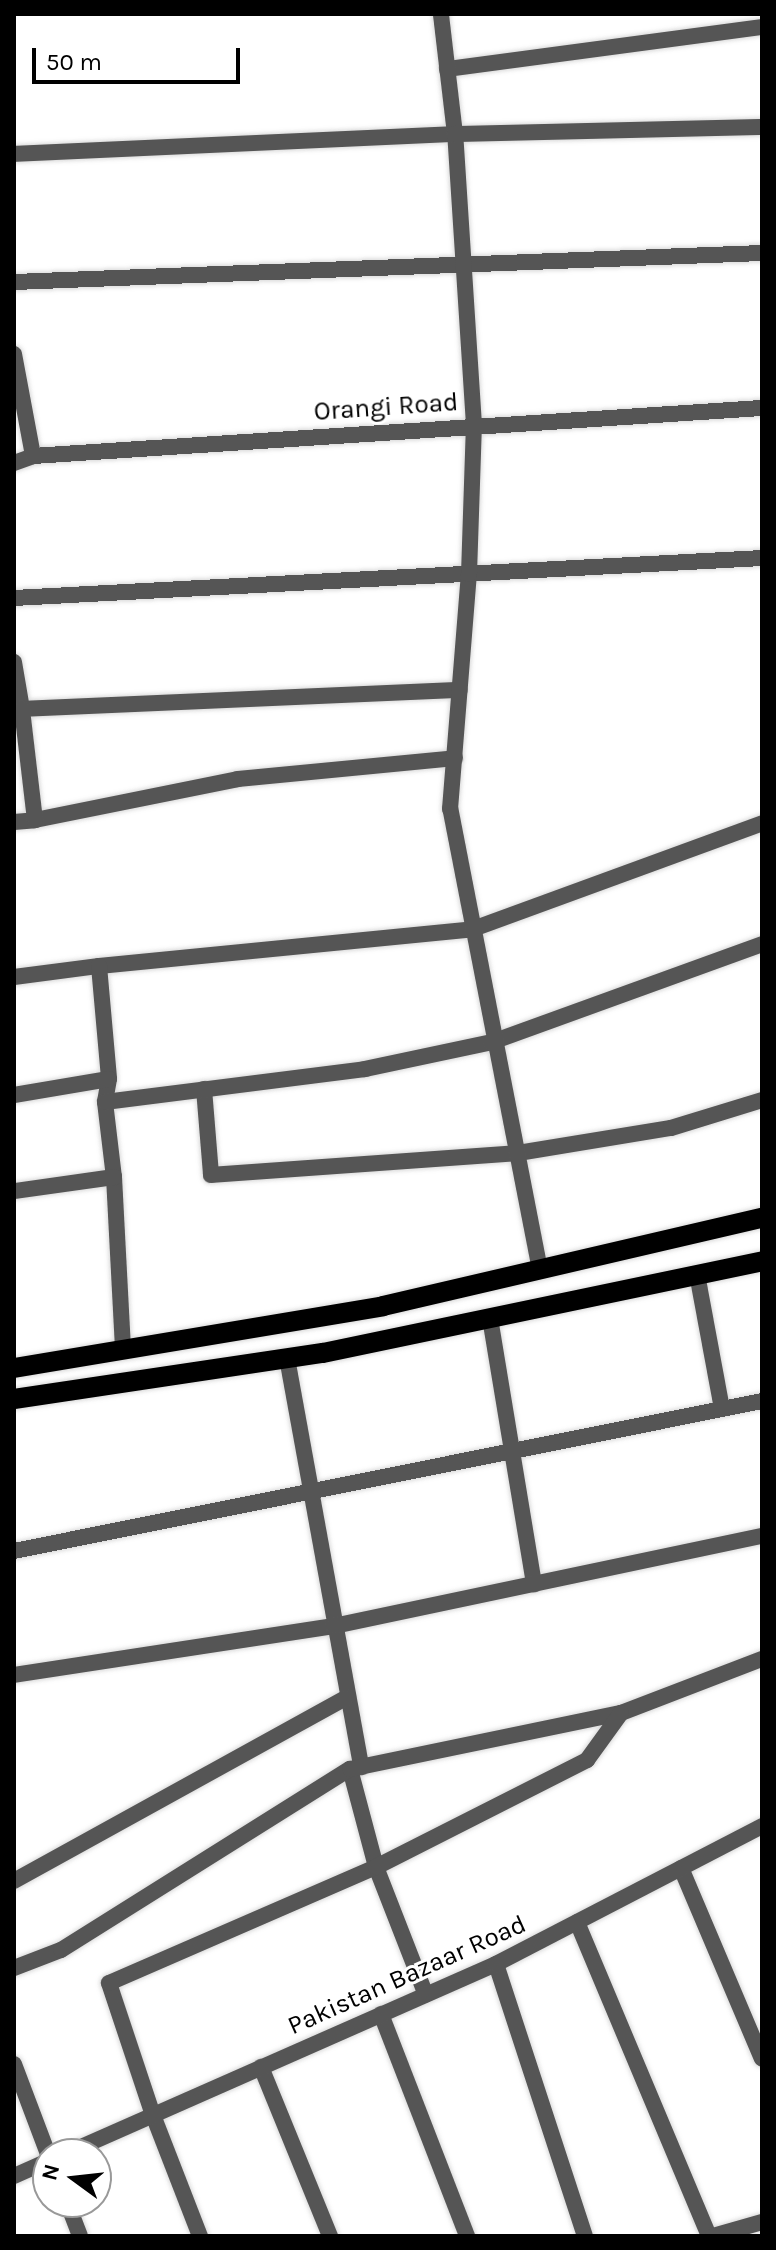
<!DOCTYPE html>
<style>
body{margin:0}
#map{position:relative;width:776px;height:2250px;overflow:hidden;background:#fff;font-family:Karla,sans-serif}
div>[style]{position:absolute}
.roads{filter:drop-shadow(0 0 2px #dbdbdb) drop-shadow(0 0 2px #dbdbdb)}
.service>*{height:16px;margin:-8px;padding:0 8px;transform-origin:8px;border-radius:8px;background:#555}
.minor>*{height:16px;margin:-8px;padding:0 8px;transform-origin:8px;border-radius:8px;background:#555}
.tertiary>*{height:16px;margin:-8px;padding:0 8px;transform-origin:8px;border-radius:8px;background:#555}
.primary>*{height:20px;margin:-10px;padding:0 10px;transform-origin:10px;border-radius:10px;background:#000}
span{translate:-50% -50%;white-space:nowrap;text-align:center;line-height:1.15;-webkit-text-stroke:6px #fff;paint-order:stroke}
.street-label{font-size:26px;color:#000}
.frame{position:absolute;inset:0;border:16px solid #000;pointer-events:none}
.north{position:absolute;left:32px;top:2138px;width:80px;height:80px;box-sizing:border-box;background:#fff;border:2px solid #999;border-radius:50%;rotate:285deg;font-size:22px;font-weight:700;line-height:32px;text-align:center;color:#000}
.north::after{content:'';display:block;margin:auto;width:28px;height:36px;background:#000;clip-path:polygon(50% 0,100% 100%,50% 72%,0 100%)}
.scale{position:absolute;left:32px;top:48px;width:208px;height:36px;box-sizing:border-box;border:4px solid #000;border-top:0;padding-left:10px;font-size:24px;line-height:28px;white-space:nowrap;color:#000;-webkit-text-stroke:6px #fff;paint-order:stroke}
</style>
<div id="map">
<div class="roads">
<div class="service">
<i style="left:114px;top:1177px;width:173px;rotate:87deg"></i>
<i style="left:109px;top:1983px;width:139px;rotate:71.6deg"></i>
</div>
<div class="minor">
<i style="left:447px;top:69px;width:318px;rotate:-7.6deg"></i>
<i style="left:14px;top:154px;width:441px;rotate:-2.6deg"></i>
<i style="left:455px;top:134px;width:121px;rotate:-96.7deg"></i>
<i style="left:14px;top:282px;width:749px;rotate:-2.22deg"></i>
<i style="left:14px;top:354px;width:104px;rotate:79.4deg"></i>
<i style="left:14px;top:598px;width:749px;rotate:-3.06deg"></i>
<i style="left:14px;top:662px;width:48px;rotate:80.3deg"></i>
<i style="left:22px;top:709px;width:438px;rotate:-2.5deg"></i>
<i style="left:35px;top:820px;width:207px;rotate:-11.4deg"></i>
<i style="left:238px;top:779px;width:218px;rotate:-5.5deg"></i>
<i style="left:14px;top:822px;width:21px;rotate:-5deg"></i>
<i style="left:35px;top:820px;width:112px;rotate:-96.7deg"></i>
<i style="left:99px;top:966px;width:376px;rotate:-5.6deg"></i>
<i style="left:473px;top:929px;width:308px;rotate:-20.1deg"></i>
<i style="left:14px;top:977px;width:86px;rotate:-7.4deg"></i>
<i style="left:99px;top:966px;width:113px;rotate:84.9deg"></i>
<i style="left:109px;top:1079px;width:23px;rotate:100deg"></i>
<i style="left:105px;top:1102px;width:76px;rotate:83.2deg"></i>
<i style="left:114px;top:1177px;width:101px;rotate:172deg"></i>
<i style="left:204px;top:1089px;width:86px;rotate:85.3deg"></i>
<i style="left:211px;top:1175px;width:308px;rotate:-4.1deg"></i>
<i style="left:518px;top:1153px;width:155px;rotate:-9.3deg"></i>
<i style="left:671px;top:1128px;width:95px;rotate:-17.1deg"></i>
<i style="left:14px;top:1095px;width:96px;rotate:-9.6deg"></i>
<i style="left:105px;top:1102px;width:262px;rotate:-7.2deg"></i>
<i style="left:365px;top:1069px;width:130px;rotate:-12deg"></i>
<i style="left:492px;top:1042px;width:287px;rotate:-19.9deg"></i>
<i style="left:540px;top:1270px;width:470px;rotate:-101deg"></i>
<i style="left:450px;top:809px;width:236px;rotate:-85.4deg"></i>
<i style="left:469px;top:574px;width:149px;rotate:-88.1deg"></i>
<i style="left:474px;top:425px;width:292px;rotate:-93.7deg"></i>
<i style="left:455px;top:134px;width:307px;rotate:-1.3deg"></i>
<i style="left:697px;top:1274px;width:137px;rotate:79.5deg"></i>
<i style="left:490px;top:1318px;width:270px;rotate:80.6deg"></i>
<i style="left:287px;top:1358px;width:416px;rotate:79.7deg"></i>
<i style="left:14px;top:1551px;width:763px;rotate:-11.34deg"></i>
<i style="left:14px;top:1675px;width:324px;rotate:-8.7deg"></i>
<i style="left:334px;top:1626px;width:437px;rotate:-11.9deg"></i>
<i style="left:350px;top:1769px;width:101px;rotate:75.1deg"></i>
<i style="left:376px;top:1867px;width:137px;rotate:68.7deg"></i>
<i style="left:681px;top:1868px;width:207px;rotate:67deg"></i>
<i style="left:14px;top:1881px;width:379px;rotate:-28.9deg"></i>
<i style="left:577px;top:1922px;width:341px;rotate:67.2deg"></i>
<i style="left:496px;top:1964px;width:286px;rotate:71.9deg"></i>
<i style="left:14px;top:1968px;width:50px;rotate:-21deg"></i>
<i style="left:61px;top:1950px;width:341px;rotate:-32.1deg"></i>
<i style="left:350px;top:1769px;width:277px;rotate:-11.7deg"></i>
<i style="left:621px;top:1713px;width:151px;rotate:-21deg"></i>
<i style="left:109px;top:1983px;width:291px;rotate:-23.5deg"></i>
<i style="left:376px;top:1867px;width:237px;rotate:-26.9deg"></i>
<i style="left:587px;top:1760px;width:58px;rotate:-54.1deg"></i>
<i style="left:381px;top:2014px;width:238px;rotate:68.8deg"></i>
<i style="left:14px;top:2064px;width:96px;rotate:69.3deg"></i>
<i style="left:261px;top:2067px;width:183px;rotate:67.8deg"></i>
<i style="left:153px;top:2115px;width:130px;rotate:68.8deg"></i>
<i style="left:67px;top:2202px;width:36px;rotate:69deg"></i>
</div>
<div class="tertiary">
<i style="left:14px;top:463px;width:20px;rotate:-20deg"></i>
<i style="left:33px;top:456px;width:731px;rotate:-3.77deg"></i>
<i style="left:65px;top:2154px;width:471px;rotate:-23.8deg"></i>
<i style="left:496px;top:1964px;width:300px;rotate:-27.4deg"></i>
<i style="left:14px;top:2176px;width:37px;rotate:-24deg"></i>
<i style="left:713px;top:2236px;width:51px;rotate:-15.9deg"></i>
</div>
<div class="primary">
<i style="left:14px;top:1368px;width:374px;rotate:-9.5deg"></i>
<i style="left:383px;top:1306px;width:389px;rotate:-13.1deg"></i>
<i style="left:14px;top:1399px;width:312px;rotate:-8.5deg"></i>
<i style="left:323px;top:1353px;width:449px;rotate:-11.8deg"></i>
</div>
</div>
<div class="street-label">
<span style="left:386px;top:407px;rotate:-4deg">Orangi Road</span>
<span style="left:407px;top:1975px;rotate:-24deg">Pakistan Bazaar Road</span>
</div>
<div class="frame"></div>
<div class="north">N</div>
<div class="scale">50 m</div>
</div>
